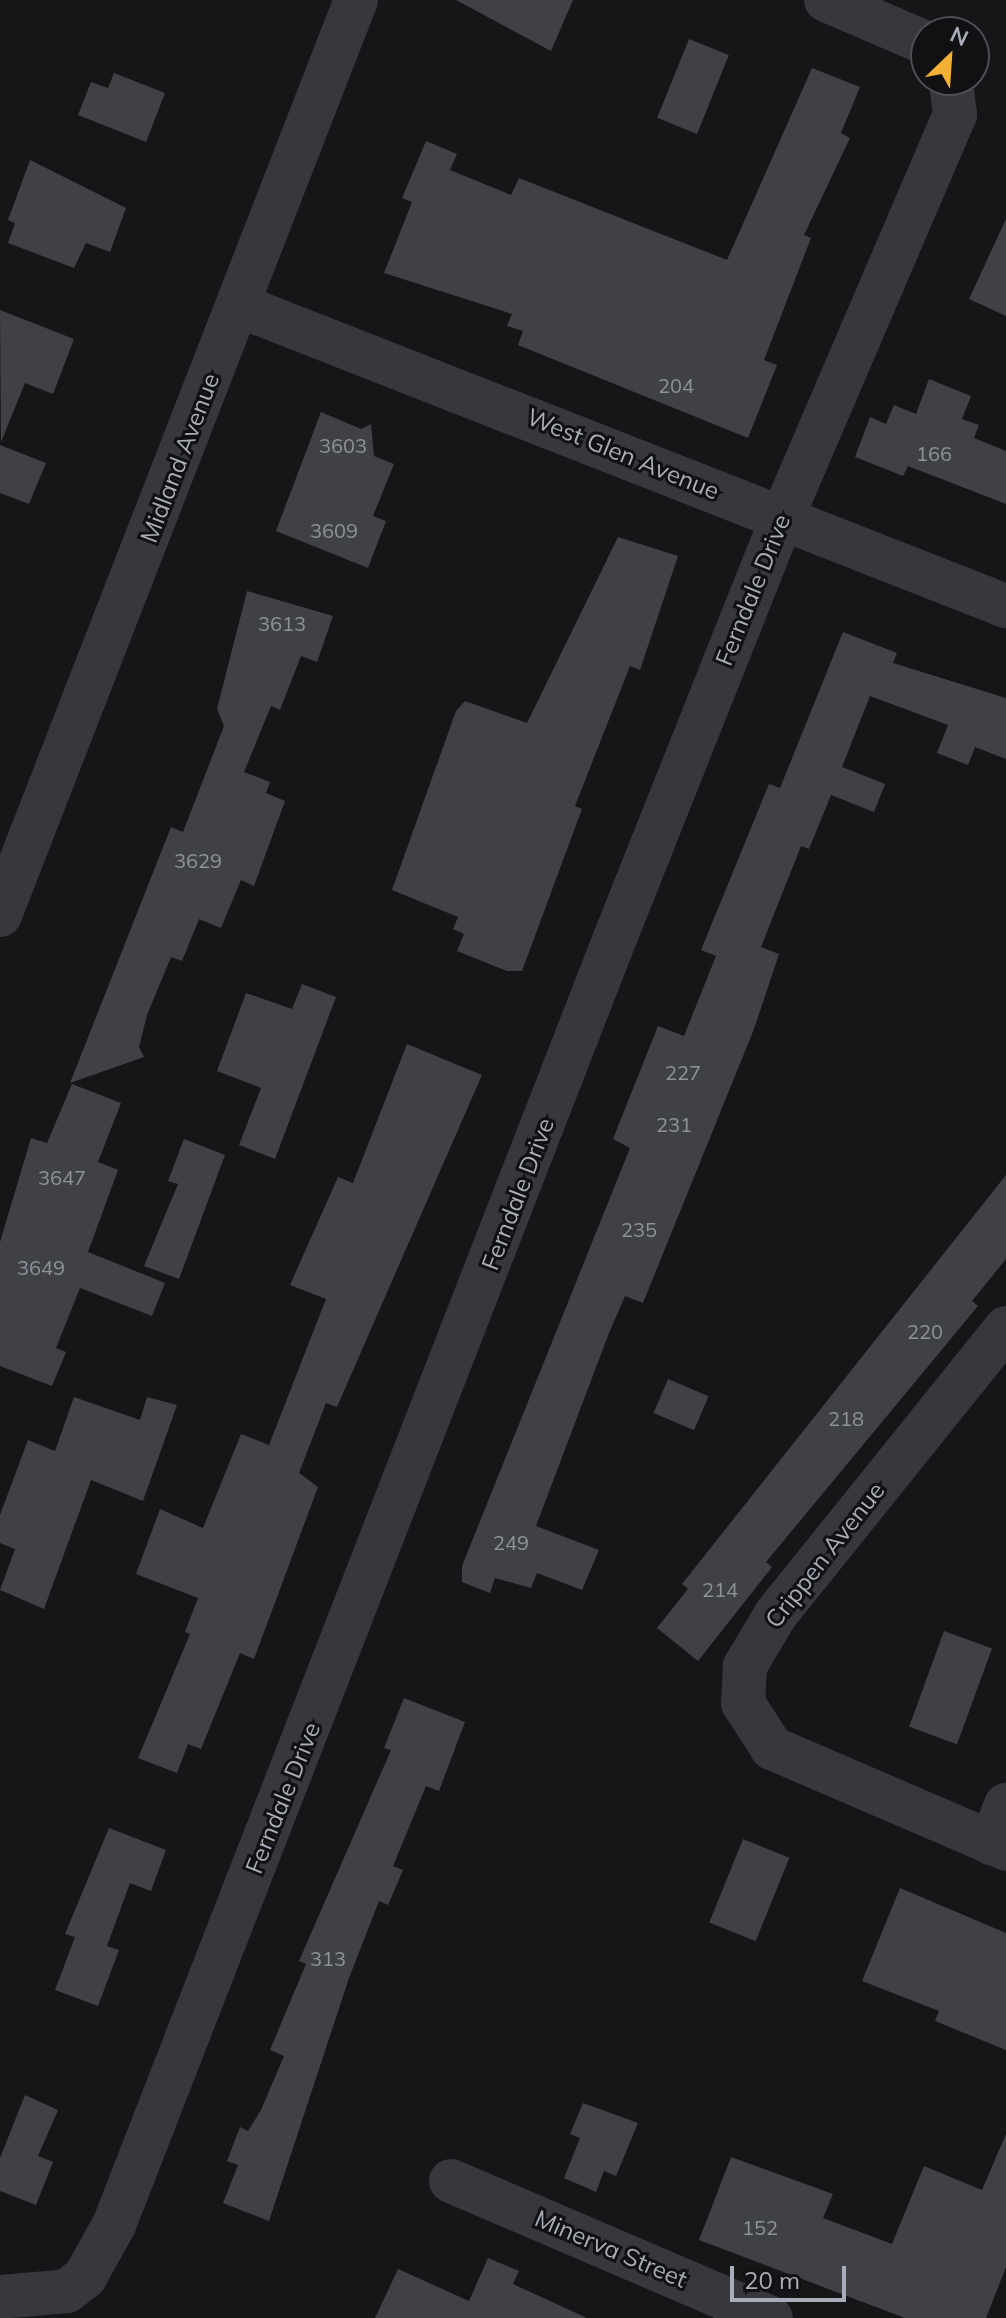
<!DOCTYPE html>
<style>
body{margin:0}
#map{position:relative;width:1006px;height:2318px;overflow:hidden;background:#161618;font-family:Mulish,sans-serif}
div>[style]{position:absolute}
.building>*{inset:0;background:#404145;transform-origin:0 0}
.minor>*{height:44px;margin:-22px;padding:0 22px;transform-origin:22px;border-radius:22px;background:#37383d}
span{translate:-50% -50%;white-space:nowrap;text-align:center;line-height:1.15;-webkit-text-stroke:6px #111113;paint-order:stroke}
.number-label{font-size:20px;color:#8e929b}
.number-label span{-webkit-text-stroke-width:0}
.street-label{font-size:24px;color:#a8adb8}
.north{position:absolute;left:910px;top:16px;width:80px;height:80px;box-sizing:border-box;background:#111113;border:2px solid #4d4f55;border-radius:50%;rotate:25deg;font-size:22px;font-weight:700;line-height:32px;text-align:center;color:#a8adb8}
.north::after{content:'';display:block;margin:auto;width:28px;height:36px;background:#f2b134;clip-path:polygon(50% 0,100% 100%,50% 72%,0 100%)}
.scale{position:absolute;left:730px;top:2266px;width:116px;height:36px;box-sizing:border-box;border:4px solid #a8adb8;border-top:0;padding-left:10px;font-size:24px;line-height:28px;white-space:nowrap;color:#a8adb8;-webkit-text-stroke:6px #111113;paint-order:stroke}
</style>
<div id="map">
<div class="building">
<i style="clip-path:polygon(456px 0,573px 0,551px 51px)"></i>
<i style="left:689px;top:39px;width:43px;height:85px;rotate:22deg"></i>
<i style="clip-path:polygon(812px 68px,860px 87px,841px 133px,850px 138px,804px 235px,811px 238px,764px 360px,777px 365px,748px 438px,518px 345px,523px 331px,507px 326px,512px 314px,384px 273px,412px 202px,402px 198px,426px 141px,457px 154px,450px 170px,511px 195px,519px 178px,727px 260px)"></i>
<i style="clip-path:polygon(114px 73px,165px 93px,146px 142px,78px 115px,91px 82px,108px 88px)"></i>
<i style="clip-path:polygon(30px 160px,126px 208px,110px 252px,86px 243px,74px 268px,8px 243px,15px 223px,8px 220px)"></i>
<i style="clip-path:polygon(1006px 219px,1006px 316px,969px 299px)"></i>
<i style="clip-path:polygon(0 310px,74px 339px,53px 394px,25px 383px,1px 442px)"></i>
<i style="clip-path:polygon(929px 379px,971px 396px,962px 419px,979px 425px,974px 438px,1006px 451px,1006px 504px,908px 466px,903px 476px,855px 457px,870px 417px,886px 424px,894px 405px,916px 414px)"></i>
<i style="clip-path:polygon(321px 412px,361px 429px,371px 424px,374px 456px,394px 464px,373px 516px,386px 521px,368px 568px,276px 531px)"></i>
<i style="clip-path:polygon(0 445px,46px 463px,29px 504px,0 493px)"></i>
<i style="clip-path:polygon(618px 537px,678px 556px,640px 670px,630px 666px,575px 806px,582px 809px,522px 971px,507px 971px,457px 951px,464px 934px,453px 929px,458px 917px,392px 890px,456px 711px,465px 701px,527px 723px)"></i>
<i style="clip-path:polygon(247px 591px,333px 616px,317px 662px,301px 656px,280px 710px,271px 706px,244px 772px,270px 782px,266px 793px,285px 801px,254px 886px,241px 880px,221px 928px,199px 919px,182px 961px,171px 957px,147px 1015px,139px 1047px,144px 1057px,70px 1083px,171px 827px,183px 832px,224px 726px,217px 709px)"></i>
<i style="clip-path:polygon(843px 632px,897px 653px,893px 663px,1006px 698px,1006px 759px,975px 747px,968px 765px,937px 753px,948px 725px,870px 696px,842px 767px,885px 784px,874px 812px,831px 795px,809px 849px,801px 846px,761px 947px,779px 954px,754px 1029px,643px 1303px,625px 1296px,609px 1333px,536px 1526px,599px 1550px,582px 1590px,537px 1573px,531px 1588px,495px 1578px,490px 1593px,462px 1582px,462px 1566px,630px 1148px,613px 1139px,658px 1026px,684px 1036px,716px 956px,701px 950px,769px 784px,780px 788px)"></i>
<i style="clip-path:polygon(302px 984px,336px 997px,275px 1159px,239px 1145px,261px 1088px,217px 1071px,246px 993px,292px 1009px)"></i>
<i style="clip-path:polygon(407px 1044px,482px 1075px,337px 1407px,326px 1403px,299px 1473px,318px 1487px,254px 1659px,240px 1653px,201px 1749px,188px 1744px,177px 1773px,138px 1758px,190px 1634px,185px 1632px,198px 1598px,136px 1574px,160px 1509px,203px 1528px,241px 1434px,269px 1445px,326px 1299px,290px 1285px,338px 1177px,353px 1183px)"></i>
<i style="clip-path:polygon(72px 1084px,121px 1103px,98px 1162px,118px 1170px,88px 1252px,165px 1283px,152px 1316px,80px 1288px,56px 1348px,66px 1352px,52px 1386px,0 1366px,0 1242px,31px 1138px,47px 1143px)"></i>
<i style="clip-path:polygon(184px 1139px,225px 1155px,179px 1279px,144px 1266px,178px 1184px,168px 1181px)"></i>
<i style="clip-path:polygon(1006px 1175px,1006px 1259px,972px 1301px,978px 1306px,766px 1562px,772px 1567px,698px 1661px,657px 1628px,688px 1589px,682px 1584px)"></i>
<i style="left:668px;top:1379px;width:44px;height:37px;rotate:23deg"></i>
<i style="clip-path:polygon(74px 1397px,140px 1420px,147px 1397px,177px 1405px,143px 1501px,91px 1480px,44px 1609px,0 1590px,15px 1549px,0 1543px,0 1515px,28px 1440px,55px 1451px)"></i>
<i style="left:944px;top:1631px;width:51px;height:102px;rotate:20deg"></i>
<i style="clip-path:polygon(404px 1698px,465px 1722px,439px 1791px,426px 1786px,393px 1866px,403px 1870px,388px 1905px,379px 1901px,349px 1978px,269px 2221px,223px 2203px,238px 2165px,227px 2161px,240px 2127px,248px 2131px,261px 2110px,284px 2056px,270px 2050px,306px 1964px,299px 1961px,391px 1750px,384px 1748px)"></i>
<i style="clip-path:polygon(109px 1828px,166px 1850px,151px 1891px,130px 1883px,107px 1946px,119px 1950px,98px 2006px,55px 1990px,75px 1937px,65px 1934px)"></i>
<i style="left:743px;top:1839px;width:50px;height:90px;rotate:22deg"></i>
<i style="clip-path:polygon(900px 1888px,1006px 1933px,1006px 2050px,935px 2021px,939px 2011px,862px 1981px)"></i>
<i style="clip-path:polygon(25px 2095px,58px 2110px,38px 2156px,53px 2162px,36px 2205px,0 2191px,0 2158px)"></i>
<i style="clip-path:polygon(583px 2103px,638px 2123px,616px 2176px,604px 2171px,596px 2192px,564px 2178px,580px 2138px,570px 2134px)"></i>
<i style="clip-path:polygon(1006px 2134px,1006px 2267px,986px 2318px,905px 2318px,699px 2240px,731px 2157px,833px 2194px,823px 2218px,892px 2244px,924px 2166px,982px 2190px)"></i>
<i style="clip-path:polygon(488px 2258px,519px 2271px,513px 2284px,587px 2318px,375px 2318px,398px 2269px,469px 2301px)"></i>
</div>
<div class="minor">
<i style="left:826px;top:0;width:109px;rotate:23.3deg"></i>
<i style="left:240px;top:306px;width:823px;rotate:21.39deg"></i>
<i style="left:0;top:915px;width:982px;rotate:-68.74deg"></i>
<i style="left:1006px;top:1328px;width:367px;rotate:128.8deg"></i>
<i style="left:776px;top:1614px;width:61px;rotate:120.8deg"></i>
<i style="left:745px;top:1666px;width:37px;rotate:93deg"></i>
<i style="left:743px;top:1703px;width:54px;rotate:57.2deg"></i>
<i style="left:772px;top:1748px;width:255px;rotate:23.3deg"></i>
<i style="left:991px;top:1843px;width:41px;rotate:-68.5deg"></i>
<i style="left:451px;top:2181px;width:348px;rotate:23.2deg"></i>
<i style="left:0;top:2297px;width:67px;rotate:-5.1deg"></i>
<i style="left:67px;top:2291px;width:23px;rotate:-38deg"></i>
<i style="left:85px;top:2277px;width:60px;rotate:-60.9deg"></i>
<i style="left:114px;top:2225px;width:1381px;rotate:-68.73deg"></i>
<i style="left:615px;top:938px;width:452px;rotate:-68.3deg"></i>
<i style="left:782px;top:518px;width:439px;rotate:-66.8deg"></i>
<i style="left:955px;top:115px;width:35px;rotate:-97deg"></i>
</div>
<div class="number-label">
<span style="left:676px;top:385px">204</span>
<span style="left:343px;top:445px">3603</span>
<span style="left:934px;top:453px">166</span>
<span style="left:334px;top:530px">3609</span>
<span style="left:282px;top:623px">3613</span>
<span style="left:198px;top:860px">3629</span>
<span style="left:683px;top:1072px">227</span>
<span style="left:674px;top:1124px">231</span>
<span style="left:62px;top:1177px">3647</span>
<span style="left:639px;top:1229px">235</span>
<span style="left:41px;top:1267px">3649</span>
<span style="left:925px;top:1331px">220</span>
<span style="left:846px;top:1418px">218</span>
<span style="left:511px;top:1542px">249</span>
<span style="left:720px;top:1589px">214</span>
<span style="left:328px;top:1958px">313</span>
<span style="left:760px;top:2227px">152</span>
</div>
<div class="street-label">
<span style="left:623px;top:454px;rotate:22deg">West Glen Avenue</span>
<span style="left:180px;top:458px;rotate:-69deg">Midland Avenue</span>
<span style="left:753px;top:590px;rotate:-68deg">Ferndale Drive</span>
<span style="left:518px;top:1194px;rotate:-69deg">Ferndale Drive</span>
<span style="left:825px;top:1555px;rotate:-52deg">Crippen Avenue</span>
<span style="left:283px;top:1798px;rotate:-68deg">Ferndale Drive</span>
<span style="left:611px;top:2249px;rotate:23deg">Minerva Street</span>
</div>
<div class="north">N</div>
<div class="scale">20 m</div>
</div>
